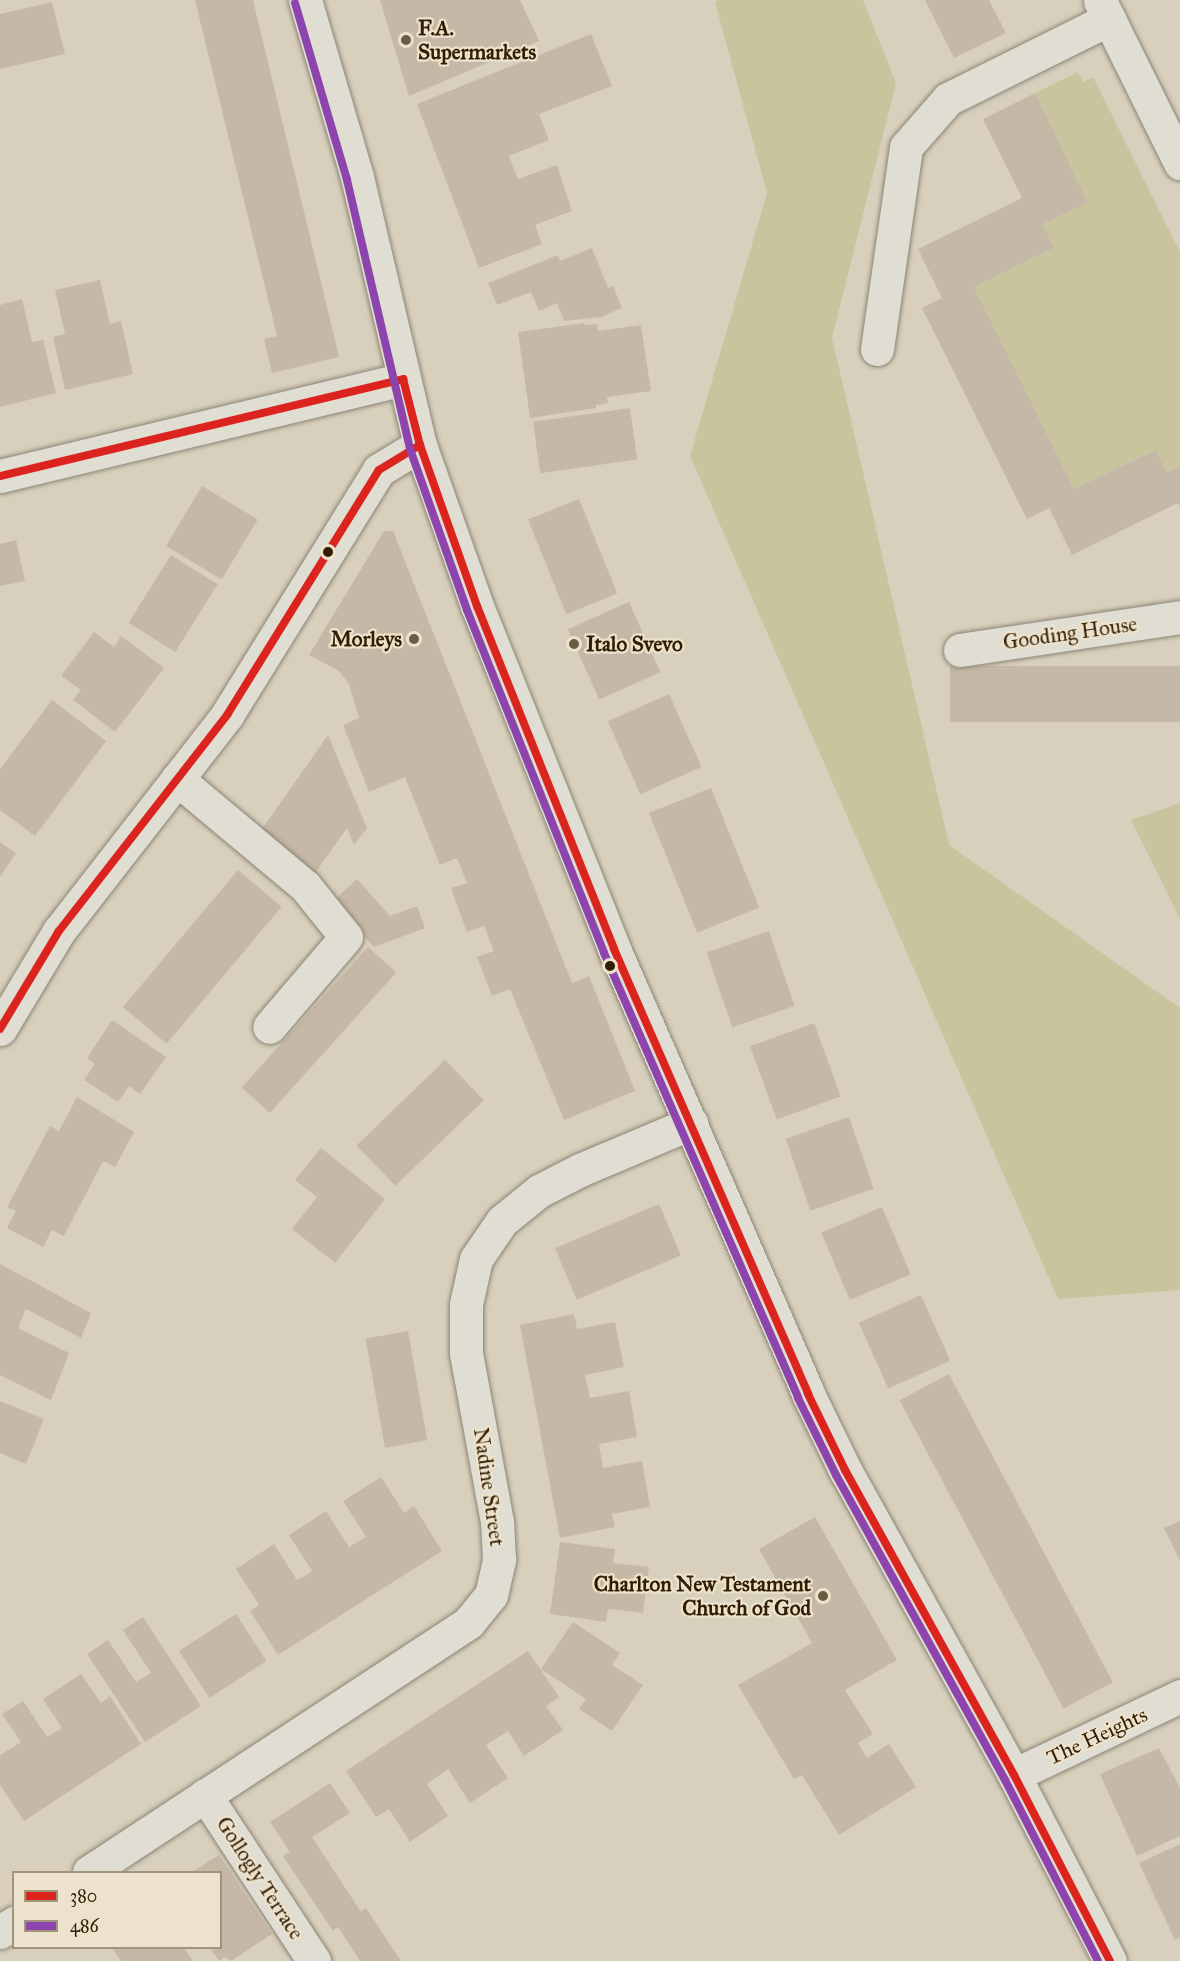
<!DOCTYPE html>
<style>
body{margin:0}
#map{position:relative;width:1180px;height:1961px;overflow:hidden;background:#d8d0bc;font-family:"IM FELL Great Primer",serif}
div>[style]{position:absolute}
.green>*{inset:0;background:#c8c49e}
.building>*{inset:0;background:#c6b8a7;transform-origin:0 0}
.roads{filter:drop-shadow(0 0 2px #8c8577) drop-shadow(0 0 2px #8c8577)}
.minor>*{height:33px;margin:-16.5px;padding:0 16.5px;transform-origin:16.5px;border-radius:16.5px;background:#e0ddd3}
.bus-1>*{height:8px;margin:-4px;padding:0 4px;transform-origin:4px;border-radius:4px;background:#dc241f}
.bus-2>*{height:8px;margin:-4px;padding:0 4px;transform-origin:4px;border-radius:4px;background:#8e44ad}
.dots>*{width:16px;height:16px;translate:-50% -50%;box-sizing:border-box;border:3px solid #ede3cc;border-radius:50%}
span{translate:-50% -50%;white-space:nowrap;text-align:center;line-height:1.15;-webkit-text-stroke:4.5px #ede3cc;paint-order:stroke}
.poi-label{font-size:21px;color:#311d03;font-weight:700}
.left{translate:0 -50%;text-align:left}
.right{translate:-100% -50%;text-align:right}
.street-label{font-size:21px;color:#311d03}
.legend{position:absolute;left:12px;top:1871px;width:210px;height:78px;box-sizing:border-box;background:#ede3cc;border:2px solid #a2947c;margin:0;padding:8px 10px;list-style:none;font-size:18px;color:#311d03}
.legend li{display:flex;align-items:center;gap:12px;height:30px}
.legend b{width:30px;border:2px solid #a2947c}
</style>
<div id="map">
<div class="green">
<i style="clip-path:polygon(720px 0,863px 0,896px 83px,832px 338px,949px 845px,1180px 1008px,1180px 1290px,1058px 1299px,690px 456px,767px 193px,715px 2px)"></i>
<i style="clip-path:polygon(1078px 72px,1083px 82px,1093px 77px,1180px 252px,1180px 466px,1167px 472px,1156px 450px,1074px 489px,974px 287px,1054px 248px,1043px 224px,1088px 202px,1035px 93px)"></i>
<i style="clip-path:polygon(1180px 803px,1180px 919px,1131px 820px)"></i>
</div>
<div class="building">
<i style="clip-path:polygon(195px 0,253px 0,339px 357px,272px 373px,264px 339px,277px 336px)"></i>
<i style="clip-path:polygon(380px 0,520px 0,539px 41px,409px 96px)"></i>
<i style="clip-path:polygon(925px 0,989px 0,1006px 33px,954px 58px)"></i>
<i style="clip-path:polygon(52px 2px,65px 54px,0 69px,0 14px)"></i>
<i style="clip-path:polygon(591px 34px,612px 86px,539px 114px,549px 140px,509px 156px,518px 179px,557px 165px,572px 211px,535px 225px,542px 244px,479px 268px,417px 104px)"></i>
<i style="clip-path:polygon(1035px 93px,1088px 202px,1043px 224px,1054px 248px,974px 287px,1074px 489px,1156px 450px,1167px 472px,1180px 466px,1180px 507px,1178px 503px,1072px 555px,1049px 508px,1027px 519px,922px 308px,942px 298px,918px 249px,1022px 198px,983px 119px)"></i>
<i style="clip-path:polygon(592px 248px,608px 288px,613px 286px,622px 308px,601px 317px,564px 321px,557px 303px,539px 311px,531px 292px,497px 305px,488px 283px,558px 255px,560px 261px)"></i>
<i style="clip-path:polygon(100px 280px,110px 324px,121px 321px,133px 374px,65px 390px,53px 337px,65px 334px,55px 290px)"></i>
<i style="clip-path:polygon(22px 299px,32px 342px,43px 340px,56px 393px,0 407px,0 305px)"></i>
<i style="clip-path:polygon(584px 323px,584px 325px,597px 324px,598px 331px,641px 325px,651px 391px,607px 397px,608px 403px,596px 405px,596px 408px,530px 418px,518px 332px)"></i>
<i style="left:630px;top:408px;width:52px;height:98px;rotate:82deg"></i>
<i style="left:202px;top:486px;width:65px;height:70px;rotate:31deg"></i>
<i style="left:579px;top:499px;width:102px;height:55px;rotate:68deg"></i>
<i style="clip-path:polygon(384px 531px,393px 531px,572px 983px,589px 976px,635px 1091px,564px 1120px,510px 989px,492px 996px,477px 957px,494px 951px,484px 926px,467px 932px,451px 888px,467px 883px,457px 858px,440px 865px,405px 777px,369px 792px,343px 725px,359px 718px,349px 684px,339px 671px,309px 655px)"></i>
<i style="clip-path:polygon(16px 540px,25px 581px,0 586px,0 544px)"></i>
<i style="left:171px;top:555px;width:55px;height:80px;rotate:32deg"></i>
<i style="left:629px;top:602px;width:77px;height:67px;rotate:66deg"></i>
<i style="clip-path:polygon(94px 632px,114px 647px,121px 636px,164px 668px,115px 732px,73px 700px,81px 690px,61px 676px)"></i>
<i style="left:1180px;top:666px;width:56px;height:230px;rotate:90deg"></i>
<i style="left:669px;top:694px;width:80px;height:67px;rotate:66deg"></i>
<i style="clip-path:polygon(52px 700px,106px 741px,35px 836px,0 810px,0 769px)"></i>
<i style="clip-path:polygon(328px 735px,367px 828px,354px 845px,347px 828px,313px 876px,260px 832px)"></i>
<i style="left:711px;top:788px;width:129px;height:67px;rotate:68deg"></i>
<i style="clip-path:polygon(0 842px,16px 853px,0 877px)"></i>
<i style="left:238px;top:870px;width:57px;height:179px;rotate:40deg"></i>
<i style="clip-path:polygon(357px 879px,390px 916px,417px 906px,425px 928px,374px 947px,333px 901px)"></i>
<i style="left:769px;top:931px;width:79px;height:66px;rotate:71deg"></i>
<i style="left:368px;top:947px;width:38px;height:189px;rotate:42deg"></i>
<i style="clip-path:polygon(112px 1020px,166px 1057px,140px 1094px,129px 1086px,118px 1102px,84px 1080px,95px 1064px,87px 1058px)"></i>
<i style="left:814px;top:1023px;width:78px;height:68px;rotate:70deg"></i>
<i style="left:445px;top:1060px;width:56px;height:123px;rotate:46deg"></i>
<i style="clip-path:polygon(77px 1097px,134px 1132px,115px 1167px,103px 1161px,64px 1236px,52px 1230px,43px 1247px,7px 1228px,16px 1211px,7px 1207px,50px 1126px,59px 1131px)"></i>
<i style="left:849px;top:1117px;width:76px;height:67px;rotate:71deg"></i>
<i style="clip-path:polygon(321px 1148px,385px 1199px,335px 1263px,292px 1229px,317px 1197px,295px 1180px)"></i>
<i style="left:659px;top:1204px;width:56px;height:113px;rotate:67deg"></i>
<i style="left:882px;top:1207px;width:73px;height:66px;rotate:67deg"></i>
<i style="clip-path:polygon(0 1264px,91px 1313px,81px 1338px,26px 1309px,18px 1328px,69px 1353px,51px 1400px,0 1375px)"></i>
<i style="left:921px;top:1295px;width:72px;height:68px;rotate:66deg"></i>
<i style="clip-path:polygon(574px 1314px,577px 1329px,615px 1322px,624px 1367px,585px 1375px,590px 1398px,629px 1391px,637px 1437px,599px 1444px,603px 1468px,642px 1461px,650px 1507px,612px 1514px,615px 1527px,560px 1538px,520px 1325px)"></i>
<i style="left:408px;top:1331px;width:111px;height:43px;rotate:80deg"></i>
<i style="left:949px;top:1374px;width:349px;height:56px;rotate:62deg"></i>
<i style="clip-path:polygon(0 1401px,44px 1419px,26px 1464px,0 1453px)"></i>
<i style="clip-path:polygon(381px 1477px,404px 1513px,414px 1506px,442px 1551px,278px 1655px,250px 1611px,259px 1605px,236px 1569px,274px 1544px,297px 1580px,305px 1576px,312px 1571px,289px 1535px,326px 1511px,349px 1547px,359px 1541px,366px 1537px,343px 1501px)"></i>
<i style="clip-path:polygon(815px 1517px,897px 1660px,845px 1690px,873px 1734px,858px 1743px,867px 1758px,889px 1744px,916px 1787px,839px 1835px,802px 1775px,794px 1779px,738px 1685px,812px 1643px,759px 1549px)"></i>
<i style="clip-path:polygon(1180px 1521px,1180px 1561px,1164px 1528px)"></i>
<i style="clip-path:polygon(560px 1542px,615px 1549px,613px 1563px,649px 1567px,643px 1613px,608px 1609px,606px 1622px,550px 1614px)"></i>
<i style="left:236px;top:1614px;width:56px;height:68px;rotate:57deg"></i>
<i style="clip-path:polygon(143px 1617px,201px 1706px,145px 1742px,87px 1654px,108px 1640px,136px 1682px,151px 1673px,123px 1630px)"></i>
<i style="clip-path:polygon(573px 1622px,620px 1653px,612px 1665px,643px 1685px,612px 1731px,579px 1709px,586px 1699px,541px 1669px)"></i>
<i style="clip-path:polygon(528px 1651px,559px 1697px,546px 1706px,563px 1730px,524px 1756px,508px 1731px,486px 1745px,508px 1778px,470px 1803px,448px 1769px,427px 1784px,448px 1816px,410px 1842px,389px 1809px,376px 1817px,346px 1771px)"></i>
<i style="clip-path:polygon(81px 1674px,101px 1703px,110px 1696px,141px 1744px,24px 1821px,0 1785px,0 1755px,21px 1742px,2px 1714px,23px 1701px,47px 1737px,62px 1728px,43px 1699px)"></i>
<i style="clip-path:polygon(1159px 1748px,1180px 1788px,1180px 1836px,1137px 1856px,1100px 1774px)"></i>
<i style="clip-path:polygon(330px 1783px,350px 1813px,312px 1837px,361px 1912px,366px 1908px,401px 1961px,360px 1961px,338px 1927px,333px 1931px,283px 1856px,290px 1852px,270px 1822px)"></i>
<i style="clip-path:polygon(1180px 1844px,1180px 1938px,1175px 1940px,1139px 1863px)"></i>
<i style="clip-path:polygon(219px 1855px,272px 1934px,231px 1961px,224px 1957px,219px 1961px,210px 1948px,220px 1948px,220px 1872px,192px 1872px)"></i>
<i style="clip-path:polygon(112px 1948px,184px 1948px,193px 1961px,121px 1961px)"></i>
</div>
<div class="roads">
<div class="minor">
<i style="left:305px;top:0;width:184px;rotate:73.6deg"></i>
<i style="left:357px;top:177px;width:275px;rotate:76.8deg"></i>
<i style="left:420px;top:445px;width:171px;rotate:70.5deg"></i>
<i style="left:477px;top:606px;width:369px;rotate:68.2deg"></i>
<i style="left:614px;top:949px;width:485px;rotate:66.4deg"></i>
<i style="left:808px;top:1394px;width:85px;rotate:64deg"></i>
<i style="left:845px;top:1470px;width:349px;rotate:61deg"></i>
<i style="left:1014px;top:1775px;width:209px;rotate:62.7deg"></i>
<i style="left:1100px;top:1px;width:181px;rotate:63.7deg"></i>
<i style="left:877px;top:349px;width:204px;rotate:-81.8deg"></i>
<i style="left:906px;top:147px;width:64px;rotate:-48.8deg"></i>
<i style="left:948px;top:99px;width:180px;rotate:-26.4deg"></i>
<i style="left:0;top:476px;width:415px;rotate:-13.5deg"></i>
<i style="left:960px;top:650px;width:222px;rotate:-8.5deg"></i>
<i style="left:177px;top:779px;width:167px;rotate:39.9deg"></i>
<i style="left:305px;top:886px;width:65px;rotate:51.2deg"></i>
<i style="left:346px;top:937px;width:118px;rotate:130.5deg"></i>
<i style="left:0;top:1029px;width:114px;rotate:-59deg"></i>
<i style="left:59px;top:931px;width:274px;rotate:-52.1deg"></i>
<i style="left:227px;top:715px;width:288px;rotate:-58.2deg"></i>
<i style="left:379px;top:470px;width:48px;rotate:-31.4deg"></i>
<i style="left:1014px;top:1775px;width:184px;rotate:-25.4deg"></i>
<i style="left:205px;top:1795px;width:199px;rotate:56.7deg"></i>
<i style="left:89px;top:1872px;width:455px;rotate:-33.3deg"></i>
<i style="left:469px;top:1622px;width:35px;rotate:-51deg"></i>
<i style="left:491px;top:1595px;width:37px;rotate:-77deg"></i>
<i style="left:499px;top:1559px;width:37px;rotate:-93deg"></i>
<i style="left:497px;top:1522px;width:172px;rotate:-100.4deg"></i>
<i style="left:466px;top:1353px;width:49px;rotate:-90deg"></i>
<i style="left:466px;top:1304px;width:46px;rotate:-77.5deg"></i>
<i style="left:476px;top:1259px;width:46px;rotate:-55.6deg"></i>
<i style="left:502px;top:1221px;width:48px;rotate:-39deg"></i>
<i style="left:539px;top:1191px;width:46px;rotate:-27.1deg"></i>
<i style="left:580px;top:1170px;width:121px;rotate:-22.9deg"></i>
<i style="left:0;top:1932px;width:17px;rotate:-33deg"></i>
</div>
</div>
<div class="bus-1">
<i style="left:0;top:476px;width:415px;rotate:-13.5deg"></i>
<i style="left:403px;top:379px;width:68px;rotate:75.6deg"></i>
<i style="left:420px;top:445px;width:171px;rotate:70.5deg"></i>
<i style="left:477px;top:606px;width:369px;rotate:68.2deg"></i>
<i style="left:614px;top:949px;width:485px;rotate:66.4deg"></i>
<i style="left:808px;top:1394px;width:85px;rotate:64deg"></i>
<i style="left:845px;top:1470px;width:349px;rotate:61deg"></i>
<i style="left:1014px;top:1775px;width:209px;rotate:62.7deg"></i>
<i style="left:0;top:1029px;width:114px;rotate:-59deg"></i>
<i style="left:59px;top:931px;width:274px;rotate:-52.1deg"></i>
<i style="left:227px;top:715px;width:288px;rotate:-58.2deg"></i>
<i style="left:379px;top:470px;width:48px;rotate:-31.4deg"></i>
</div>
<div class="bus-2">
<i style="left:295px;top:3px;width:184px;rotate:73.6deg"></i>
<i style="left:347px;top:180px;width:276px;rotate:76.8deg"></i>
<i style="left:410px;top:449px;width:171px;rotate:70.5deg"></i>
<i style="left:467px;top:610px;width:369px;rotate:68.2deg"></i>
<i style="left:604px;top:953px;width:485px;rotate:66.4deg"></i>
<i style="left:798px;top:1398px;width:86px;rotate:63.7deg"></i>
<i style="left:836px;top:1475px;width:349px;rotate:61deg"></i>
<i style="left:1005px;top:1780px;width:203px;rotate:62.8deg"></i>
</div>
<div class="dots">
<i style="left:406px;top:40px;background:#6b5c44"></i>
<i style="left:328px;top:552px;background:#311d03"></i>
<i style="left:414px;top:639px;background:#6b5c44"></i>
<i style="left:574px;top:644px;background:#6b5c44"></i>
<i style="left:610px;top:966px;background:#311d03"></i>
<i style="left:823px;top:1596px;background:#6b5c44"></i>
</div>
<div class="poi-label">
<span class="left" style="left:418px;top:40px">F.A.<br>Supermarkets</span>
<span class="right" style="left:402px;top:639px">Morleys</span>
<span class="left" style="left:586px;top:644px">Italo Svevo</span>
<span class="right" style="left:811px;top:1596px">Charlton New Testament<br>Church of God</span>
</div>
<div class="street-label">
<span style="left:1070px;top:633px;rotate:-8deg">Gooding House</span>
<span style="left:489px;top:1487px;rotate:82deg">Nadine Street</span>
<span style="left:1097px;top:1736px;rotate:-25deg">The Heights</span>
<span style="left:260px;top:1878px;rotate:57deg">Gollogly Terrace</span>
</div>
<ul class="legend">
<li><b style="height:8px;background:#dc241f"></b>380</li>
<li><b style="height:8px;background:#8e44ad"></b>486</li>
</ul>
</div>
